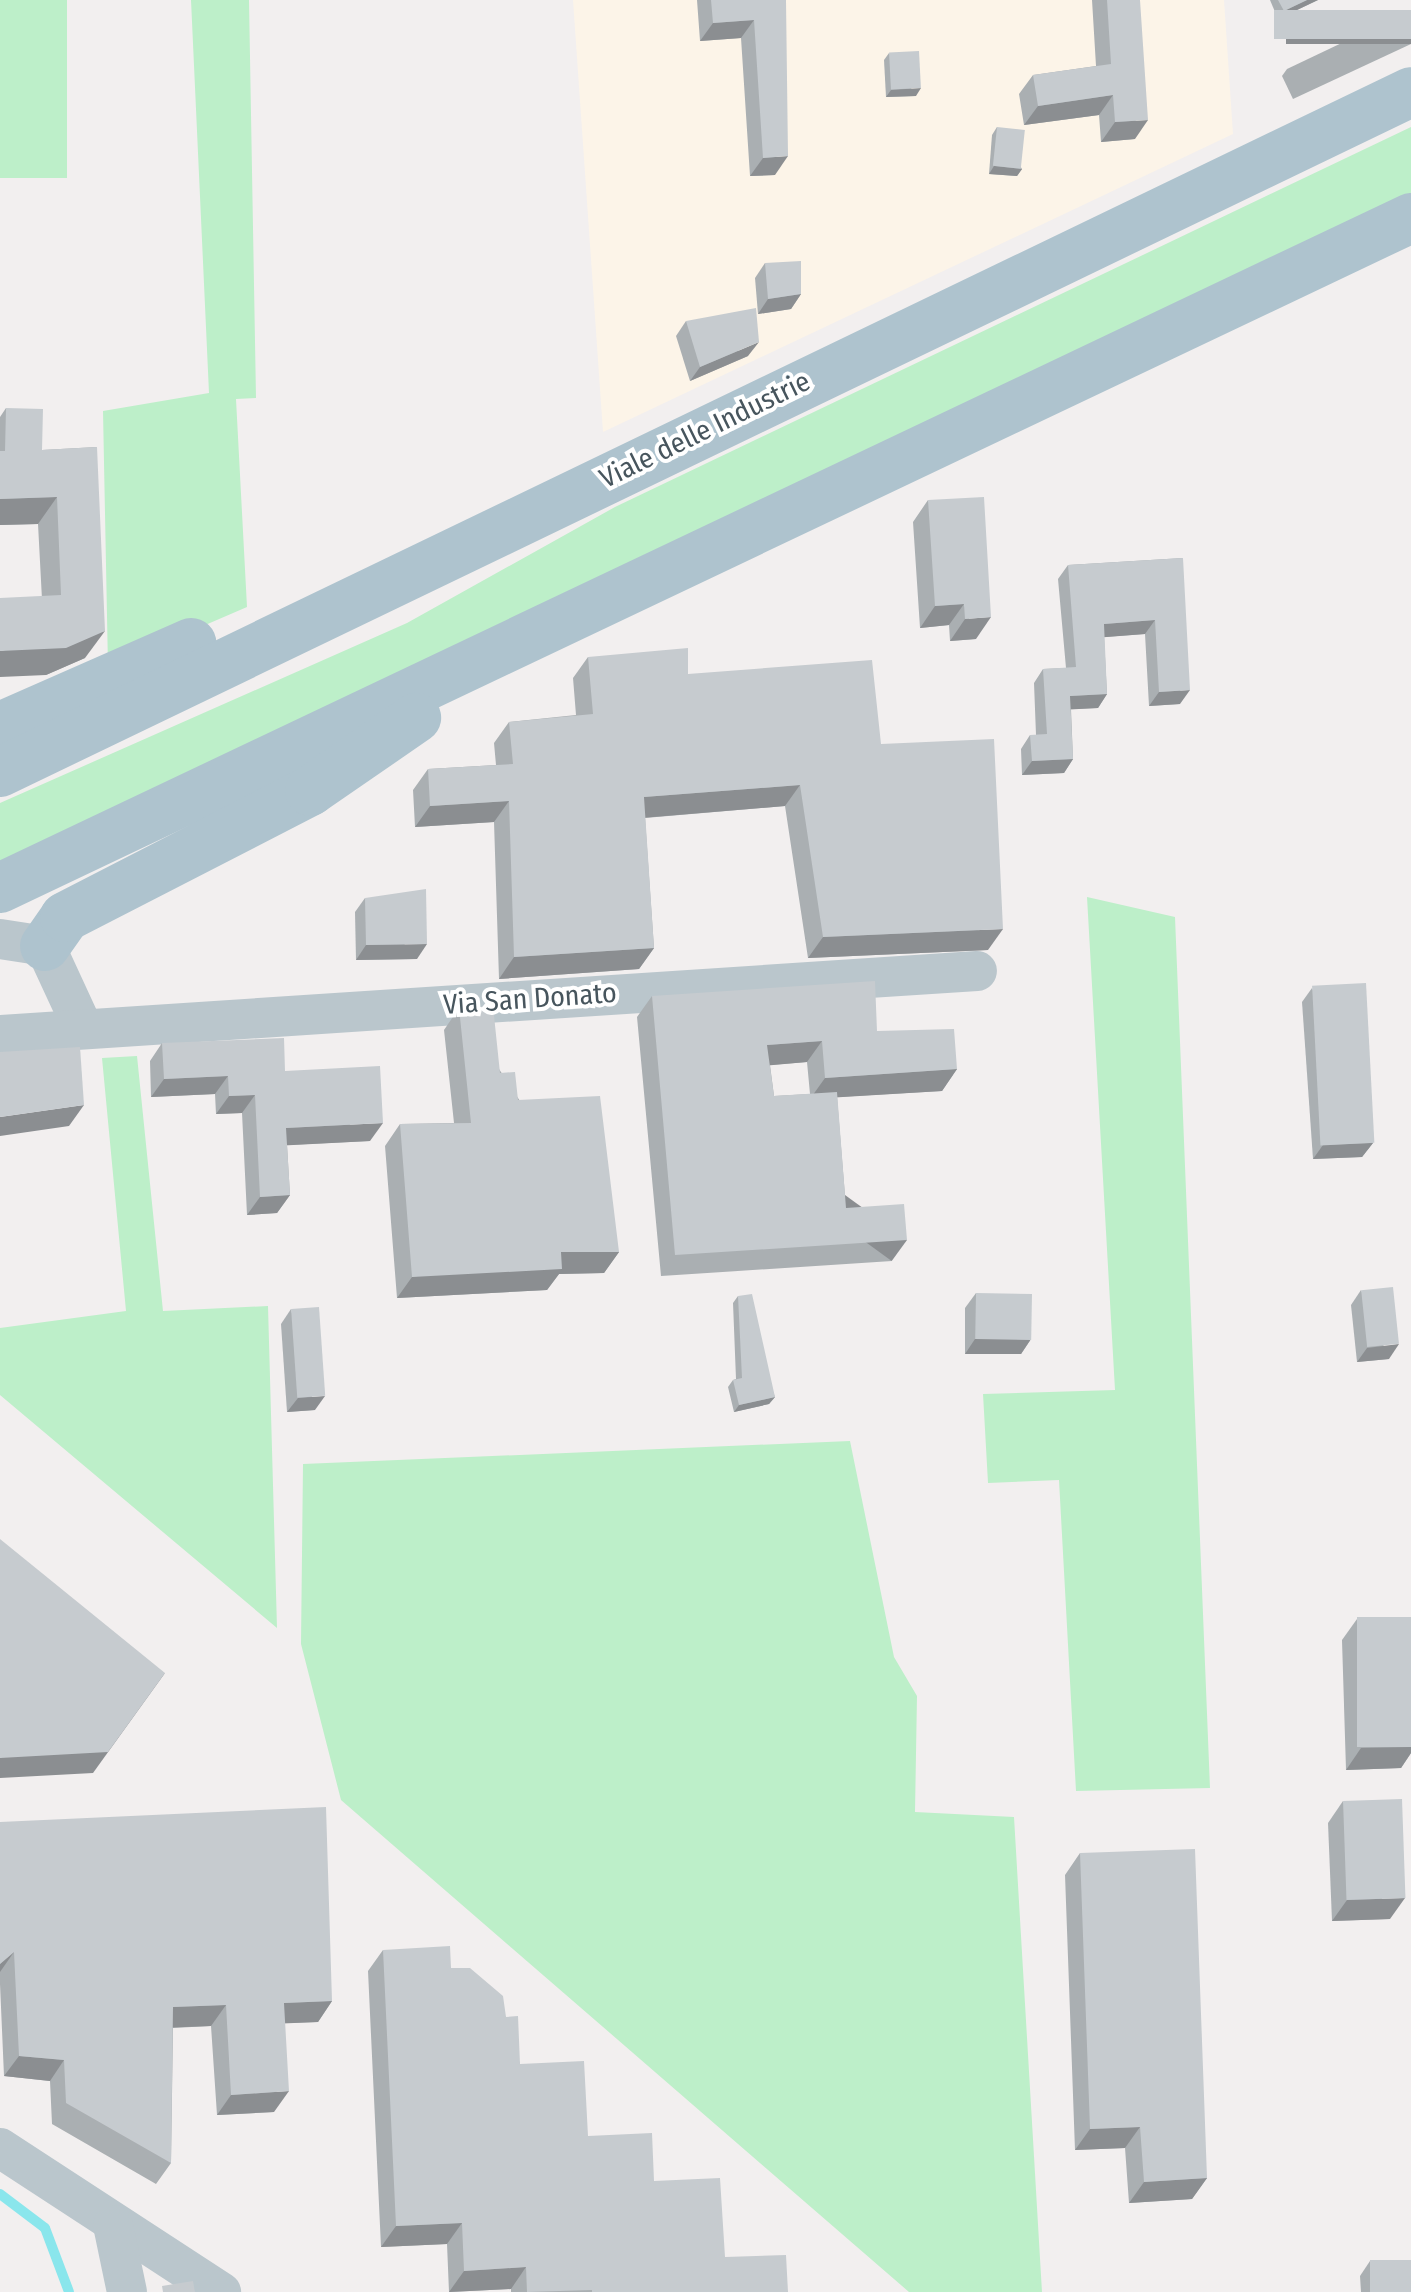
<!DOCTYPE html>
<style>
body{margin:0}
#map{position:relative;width:1411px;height:2292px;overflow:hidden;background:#f2efef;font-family:"Fira Sans Condensed",sans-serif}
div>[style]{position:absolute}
.commercial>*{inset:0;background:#fcf4e8}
.green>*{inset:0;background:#bdefc9;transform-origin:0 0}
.stream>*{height:10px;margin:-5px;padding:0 5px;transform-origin:5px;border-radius:5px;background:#8ae6ec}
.minor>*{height:40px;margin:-20px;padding:0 20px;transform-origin:20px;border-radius:20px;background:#bac6cc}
.major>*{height:50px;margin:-25px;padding:0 25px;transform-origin:25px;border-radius:25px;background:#aec3ce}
.wall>*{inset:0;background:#aaafb2}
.shaded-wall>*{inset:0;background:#8b8e91;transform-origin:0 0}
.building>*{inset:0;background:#c6cbcf;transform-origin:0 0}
span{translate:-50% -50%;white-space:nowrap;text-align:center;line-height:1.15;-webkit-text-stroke:8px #fff;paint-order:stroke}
.street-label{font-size:28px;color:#47555d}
</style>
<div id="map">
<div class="commercial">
<i style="clip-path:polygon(573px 0,1224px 0,1233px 134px,603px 432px)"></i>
</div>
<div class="green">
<i style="left:0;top:0;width:67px;height:178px"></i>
<i style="clip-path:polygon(191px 0,249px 0,256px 398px,236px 399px,247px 607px,108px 667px,103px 411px,209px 393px)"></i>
<i style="clip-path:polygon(1411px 127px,1411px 193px,0 862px,0 803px,407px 623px,615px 507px)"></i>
<i style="clip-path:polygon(1087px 897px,1175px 917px,1210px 1788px,1076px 1791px,1059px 1480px,988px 1483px,983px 1394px,1115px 1390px)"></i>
<i style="clip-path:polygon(137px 1056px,163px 1311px,268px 1306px,277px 1628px,0 1395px,0 1328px,126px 1311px,102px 1058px)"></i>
<i style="clip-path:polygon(850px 1441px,894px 1657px,917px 1696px,915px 1812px,1014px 1817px,1042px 2292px,909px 2292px,341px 1800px,301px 1644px,303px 1464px)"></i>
</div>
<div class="stream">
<i style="left:0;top:2194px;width:56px;rotate:37.1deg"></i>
<i style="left:45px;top:2228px;width:68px;rotate:69.4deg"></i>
</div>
<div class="minor">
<i style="left:0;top:939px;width:46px;rotate:8.8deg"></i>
<i style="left:45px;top:946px;width:88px;rotate:65.2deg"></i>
<i style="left:0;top:1035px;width:979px;rotate:-3.75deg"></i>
<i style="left:0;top:2148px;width:264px;rotate:33.1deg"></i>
<i style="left:113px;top:2225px;width:68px;rotate:78.2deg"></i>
</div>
<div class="major">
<i style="left:0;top:727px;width:209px;rotate:-23.7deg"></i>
<i style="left:0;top:772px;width:1566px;rotate:-25.73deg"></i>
<i style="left:0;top:888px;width:1562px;rotate:-25.4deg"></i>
<i style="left:45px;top:946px;width:35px;rotate:-55deg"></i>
<i style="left:65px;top:917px;width:276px;rotate:-27.2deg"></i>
<i style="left:310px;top:791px;width:129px;rotate:-34.6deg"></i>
</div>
<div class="wall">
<i style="clip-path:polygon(697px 0,786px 0,775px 175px,750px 176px,741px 38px,700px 41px)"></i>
<i style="clip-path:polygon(1092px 0,1140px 0,1135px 139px,1101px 142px,1099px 115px,1024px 125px,1019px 94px,1033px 75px,1096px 66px)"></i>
<i style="clip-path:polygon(1270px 0,1318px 0,1278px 19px)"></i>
<i style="clip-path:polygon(1411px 10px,1411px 44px,1293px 99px,1282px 76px,1287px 69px)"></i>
<i style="clip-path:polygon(889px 53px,916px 96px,886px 97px,884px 60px)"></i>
<i style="clip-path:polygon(997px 127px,1022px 169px,1017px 176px,989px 174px,992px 135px)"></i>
<i style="clip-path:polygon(765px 263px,801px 294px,791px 309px,758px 314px,755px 278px)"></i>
<i style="clip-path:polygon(686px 321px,748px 356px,690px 381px,676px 336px)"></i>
<i style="clip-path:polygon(6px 408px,42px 450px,97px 447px,85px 658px,46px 675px,38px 524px,0 525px,0 417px)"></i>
<i style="clip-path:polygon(928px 500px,976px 639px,950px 641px,949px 625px,920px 628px,913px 522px)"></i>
<i style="clip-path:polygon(1183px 558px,1180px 704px,1149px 706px,1145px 634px,1104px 637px,1107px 694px,1098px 708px,1071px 709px,1073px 759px,1064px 773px,1022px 775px,1021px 749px,1030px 735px,1036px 735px,1034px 683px,1043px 669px,1066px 668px,1058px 579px,1068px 565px)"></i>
<i style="clip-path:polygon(588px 657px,688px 674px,881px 744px,988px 950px,808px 958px,785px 806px,645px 818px,654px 948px,639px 969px,499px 979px,494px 822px,415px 827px,413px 790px,428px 769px,496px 765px,494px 743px,509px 722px,576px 715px,573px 678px)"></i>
<i style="clip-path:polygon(365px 898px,417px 959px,356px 960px,355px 912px)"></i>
<i style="clip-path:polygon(1312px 988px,1373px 1143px,1362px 1157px,1313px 1159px,1302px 1002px)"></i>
<i style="clip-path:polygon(evenodd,652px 996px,877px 1031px,957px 1069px,942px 1091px,837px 1097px,846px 1208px,892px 1261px,661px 1276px,637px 1017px,652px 996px,807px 1062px,810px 1094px,774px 1096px,770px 1065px,807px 1062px)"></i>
<i style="clip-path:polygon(459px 1008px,619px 1252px,604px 1273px,559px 1274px,547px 1290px,397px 1298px,385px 1146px,400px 1124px,454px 1123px,444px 1030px)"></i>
<i style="clip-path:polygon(162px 1043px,285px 1071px,370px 1141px,287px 1145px,290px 1195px,277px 1213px,247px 1215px,242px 1113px,216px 1114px,215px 1094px,151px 1097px,150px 1061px)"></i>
<i style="clip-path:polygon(1361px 1290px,1389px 1359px,1357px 1362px,1351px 1305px)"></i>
<i style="clip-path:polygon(976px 1293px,1031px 1339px,1021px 1354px,965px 1354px,965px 1308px)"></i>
<i style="clip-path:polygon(738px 1296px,775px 1397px,769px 1404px,734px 1412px,728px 1387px,733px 1380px,736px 1379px,733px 1303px)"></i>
<i style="clip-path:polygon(291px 1309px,315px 1410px,287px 1412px,281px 1324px)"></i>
<i style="clip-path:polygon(1411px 1617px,1411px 1753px,1401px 1768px,1346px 1770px,1342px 1640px,1357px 1619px)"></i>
<i style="clip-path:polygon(1343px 1801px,1390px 1919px,1332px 1921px,1328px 1823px)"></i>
<i style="clip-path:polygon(0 1822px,332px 2001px,318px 2022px,285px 2023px,274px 2112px,217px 2115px,211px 2026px,173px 2028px,171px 2163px,156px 2184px,52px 2124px,50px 2081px,4px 2076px,0 1984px)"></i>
<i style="clip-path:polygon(1080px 1853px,1207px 2178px,1192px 2199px,1129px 2203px,1125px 2148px,1075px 2150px,1065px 1875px)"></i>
<i style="clip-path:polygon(383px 1950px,451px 1968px,506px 2017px,520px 2064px,588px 2136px,654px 2181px,725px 2257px,788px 2292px,511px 2292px,511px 2289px,449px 2292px,447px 2244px,381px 2247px,368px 1971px)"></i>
<i style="clip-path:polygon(1370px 2261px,1411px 2292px,1361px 2292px,1360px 2276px)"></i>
</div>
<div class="shaded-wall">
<i style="clip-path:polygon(1307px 0,1318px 0,1278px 19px,1284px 11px)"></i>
<i style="clip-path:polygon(754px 20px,741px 38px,700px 41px,713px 23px)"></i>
<i style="left:1411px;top:39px;width:5px;height:125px;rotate:90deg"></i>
<i style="clip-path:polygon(921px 88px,916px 96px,886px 97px,891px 90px)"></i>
<i style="clip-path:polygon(1113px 95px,1099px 115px,1024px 125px,1038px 106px)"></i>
<i style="clip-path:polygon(1148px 120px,1135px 139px,1101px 142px,1115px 122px)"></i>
<i style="clip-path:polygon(788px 156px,775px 175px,750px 176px,763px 158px)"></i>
<i style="clip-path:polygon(994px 166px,1022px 169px,1017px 176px,989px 174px)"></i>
<i style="clip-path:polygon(801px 294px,791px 309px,758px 314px,768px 299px)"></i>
<i style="clip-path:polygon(759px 342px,748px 356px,690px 381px,700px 367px)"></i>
<i style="clip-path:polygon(57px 497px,38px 524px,0 525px,0 499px)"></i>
<i style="clip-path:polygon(964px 604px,949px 625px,920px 628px,935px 606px)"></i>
<i style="clip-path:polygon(991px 617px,976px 639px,950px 641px,965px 619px)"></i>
<i style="clip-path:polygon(1155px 620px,1145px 634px,1094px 638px,1104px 624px)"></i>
<i style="clip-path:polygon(105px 631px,85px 658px,46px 675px,0 677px,0 651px)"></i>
<i style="clip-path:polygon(1190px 690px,1180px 704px,1149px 706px,1159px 692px)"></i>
<i style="clip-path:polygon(1107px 694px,1098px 708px,1060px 710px,1070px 696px)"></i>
<i style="clip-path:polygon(1073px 759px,1064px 773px,1022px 775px,1032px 761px)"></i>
<i style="clip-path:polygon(800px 785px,785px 806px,629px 819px,644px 797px)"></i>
<i style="clip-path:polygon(509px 801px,494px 822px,415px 827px,430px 806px)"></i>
<i style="clip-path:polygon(1003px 929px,988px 950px,808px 958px,823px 937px)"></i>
<i style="clip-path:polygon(427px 944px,417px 959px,356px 960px,366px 945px)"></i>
<i style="clip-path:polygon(654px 948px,639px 969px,499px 979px,514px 957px)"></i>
<i style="clip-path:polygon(822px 1041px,807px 1062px,752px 1067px,767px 1045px)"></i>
<i style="clip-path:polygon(957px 1069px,942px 1091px,810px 1099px,825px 1078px)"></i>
<i style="clip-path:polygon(228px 1076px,215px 1094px,151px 1097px,164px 1079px)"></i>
<i style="clip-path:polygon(255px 1095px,242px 1113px,216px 1114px,229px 1096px)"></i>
<i style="clip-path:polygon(84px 1105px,69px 1126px,0 1136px,0 1117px)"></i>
<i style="clip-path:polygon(383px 1123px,370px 1141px,274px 1146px,286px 1128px)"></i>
<i style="clip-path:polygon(1373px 1143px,1362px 1157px,1313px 1159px,1323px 1145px)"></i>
<i style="clip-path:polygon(290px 1195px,277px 1213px,247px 1215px,260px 1197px)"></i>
<i style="left:907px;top:1240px;width:26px;height:232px;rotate:126deg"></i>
<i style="clip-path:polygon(561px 1252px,619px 1252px,604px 1273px,559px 1274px,547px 1290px,397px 1298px,412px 1277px)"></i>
<i style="clip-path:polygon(975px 1339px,1031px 1339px,1021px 1354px,965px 1354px)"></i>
<i style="clip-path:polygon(1399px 1344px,1389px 1359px,1357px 1362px,1367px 1348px)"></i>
<i style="clip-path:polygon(325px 1396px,315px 1410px,287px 1412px,298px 1398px)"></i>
<i style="clip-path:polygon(775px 1397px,769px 1404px,734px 1412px,739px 1405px)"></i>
<i style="clip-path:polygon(165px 1673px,93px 1773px,0 1778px,0 1758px)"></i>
<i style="clip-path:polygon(1411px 1747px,1411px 1753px,1401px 1768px,1346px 1770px,1361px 1748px)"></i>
<i style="clip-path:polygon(1405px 1898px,1390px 1919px,1332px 1921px,1347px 1900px)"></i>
<i style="clip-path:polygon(14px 1952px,0 1972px,0 1964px)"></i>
<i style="clip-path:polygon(332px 2001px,318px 2022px,270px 2024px,284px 2003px)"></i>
<i style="clip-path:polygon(226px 2005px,211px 2026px,158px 2028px,173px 2007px)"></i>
<i style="clip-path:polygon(19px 2056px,64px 2060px,50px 2081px,4px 2076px)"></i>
<i style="clip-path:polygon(289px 2091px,274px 2112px,217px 2115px,231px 2095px)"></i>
<i style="clip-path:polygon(1140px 2127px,1125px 2148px,1075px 2150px,1090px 2129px)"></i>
<i style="clip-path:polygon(1207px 2178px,1192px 2199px,1129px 2203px,1144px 2182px)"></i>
<i style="clip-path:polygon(462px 2223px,447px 2244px,381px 2247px,396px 2226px)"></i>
<i style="clip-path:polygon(526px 2267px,511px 2289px,449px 2292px,464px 2271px)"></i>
</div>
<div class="building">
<i style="clip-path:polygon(711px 0,786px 0,788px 156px,763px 158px,754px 20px,713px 23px)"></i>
<i style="clip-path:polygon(1107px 0,1140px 0,1148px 120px,1115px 122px,1113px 95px,1038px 106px,1033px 75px,1111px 64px)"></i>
<i style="clip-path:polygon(1278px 0,1307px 0,1284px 11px)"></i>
<i style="left:1411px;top:10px;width:29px;height:137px;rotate:90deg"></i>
<i style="left:919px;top:51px;width:37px;height:30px;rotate:87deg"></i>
<i style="left:997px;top:127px;width:28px;height:39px;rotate:6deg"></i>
<i style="clip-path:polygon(801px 261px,801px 294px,768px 299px,765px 263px)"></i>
<i style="clip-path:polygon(756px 308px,759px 342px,700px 367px,686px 321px)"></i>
<i style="clip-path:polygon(6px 408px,43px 409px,42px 450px,97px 447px,105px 631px,66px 648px,0 651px,0 598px,61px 595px,57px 497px,0 499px,0 451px,5px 451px)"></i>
<i style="clip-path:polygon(984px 497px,991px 617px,965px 619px,964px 604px,935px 606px,928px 500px)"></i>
<i style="clip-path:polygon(1183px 558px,1190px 690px,1159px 692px,1155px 620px,1104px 624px,1107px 694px,1070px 696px,1073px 759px,1032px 761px,1030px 735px,1047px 734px,1043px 669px,1076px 667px,1068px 565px)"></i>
<i style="clip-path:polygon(688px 648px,688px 674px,872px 660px,881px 744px,994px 739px,1003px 929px,823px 937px,800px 785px,644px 797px,654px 948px,514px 957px,509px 801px,430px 806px,428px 769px,513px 764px,509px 722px,593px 714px,588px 657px)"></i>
<i style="clip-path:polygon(426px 889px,427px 944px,366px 945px,365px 898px)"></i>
<i style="clip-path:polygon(875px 981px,877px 1031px,954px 1029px,957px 1069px,825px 1078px,822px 1041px,767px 1045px,774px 1096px,837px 1092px,846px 1208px,904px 1204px,907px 1240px,675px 1255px,652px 996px)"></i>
<i style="left:1366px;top:983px;width:160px;height:54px;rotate:87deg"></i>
<i style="clip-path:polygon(493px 1006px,500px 1073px,515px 1072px,518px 1100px,600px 1096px,619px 1252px,561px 1252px,562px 1269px,412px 1277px,400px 1124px,471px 1123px,459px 1008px)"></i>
<i style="clip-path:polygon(284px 1038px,285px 1071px,380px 1066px,383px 1123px,286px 1128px,290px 1195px,260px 1197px,255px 1095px,229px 1096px,228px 1076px,164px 1079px,162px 1043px)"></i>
<i style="clip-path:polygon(80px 1047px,84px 1105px,0 1117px,0 1052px)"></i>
<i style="left:1393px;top:1287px;width:57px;height:32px;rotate:84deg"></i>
<i style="left:976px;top:1293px;width:56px;height:46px;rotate:1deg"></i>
<i style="clip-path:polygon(752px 1294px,775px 1397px,739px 1405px,733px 1380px,742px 1378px,738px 1296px)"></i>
<i style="left:319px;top:1307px;width:89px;height:28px;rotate:86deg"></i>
<i style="clip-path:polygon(0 1539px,165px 1673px,108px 1752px,0 1758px)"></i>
<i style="left:1411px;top:1617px;width:130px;height:54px;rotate:90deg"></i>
<i style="left:1402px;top:1799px;width:99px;height:59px;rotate:88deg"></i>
<i style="clip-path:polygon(326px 1807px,332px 2001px,284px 2003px,289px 2091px,231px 2095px,226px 2005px,173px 2007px,171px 2163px,66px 2103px,64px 2060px,19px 2056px,14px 1952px,0 1964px,0 1822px)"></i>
<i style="clip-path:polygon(1195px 1849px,1207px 2178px,1144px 2182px,1140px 2127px,1090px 2129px,1080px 1853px)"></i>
<i style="clip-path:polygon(450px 1946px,451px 1968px,470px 1968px,503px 1996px,506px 2017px,518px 2016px,520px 2064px,584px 2061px,588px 2136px,652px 2133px,654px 2181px,720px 2178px,725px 2257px,786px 2255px,788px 2292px,592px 2292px,592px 2290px,527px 2292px,526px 2267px,464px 2271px,462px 2223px,396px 2226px,383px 1950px)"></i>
<i style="left:1411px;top:2260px;width:32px;height:41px;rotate:90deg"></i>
<i style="clip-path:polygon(193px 2281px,195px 2292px,163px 2292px,162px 2286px)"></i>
</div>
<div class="street-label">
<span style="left:705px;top:430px;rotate:-26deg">Viale delle Industrie</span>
<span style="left:530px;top:999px;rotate:-4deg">Via San Donato</span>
</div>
</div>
